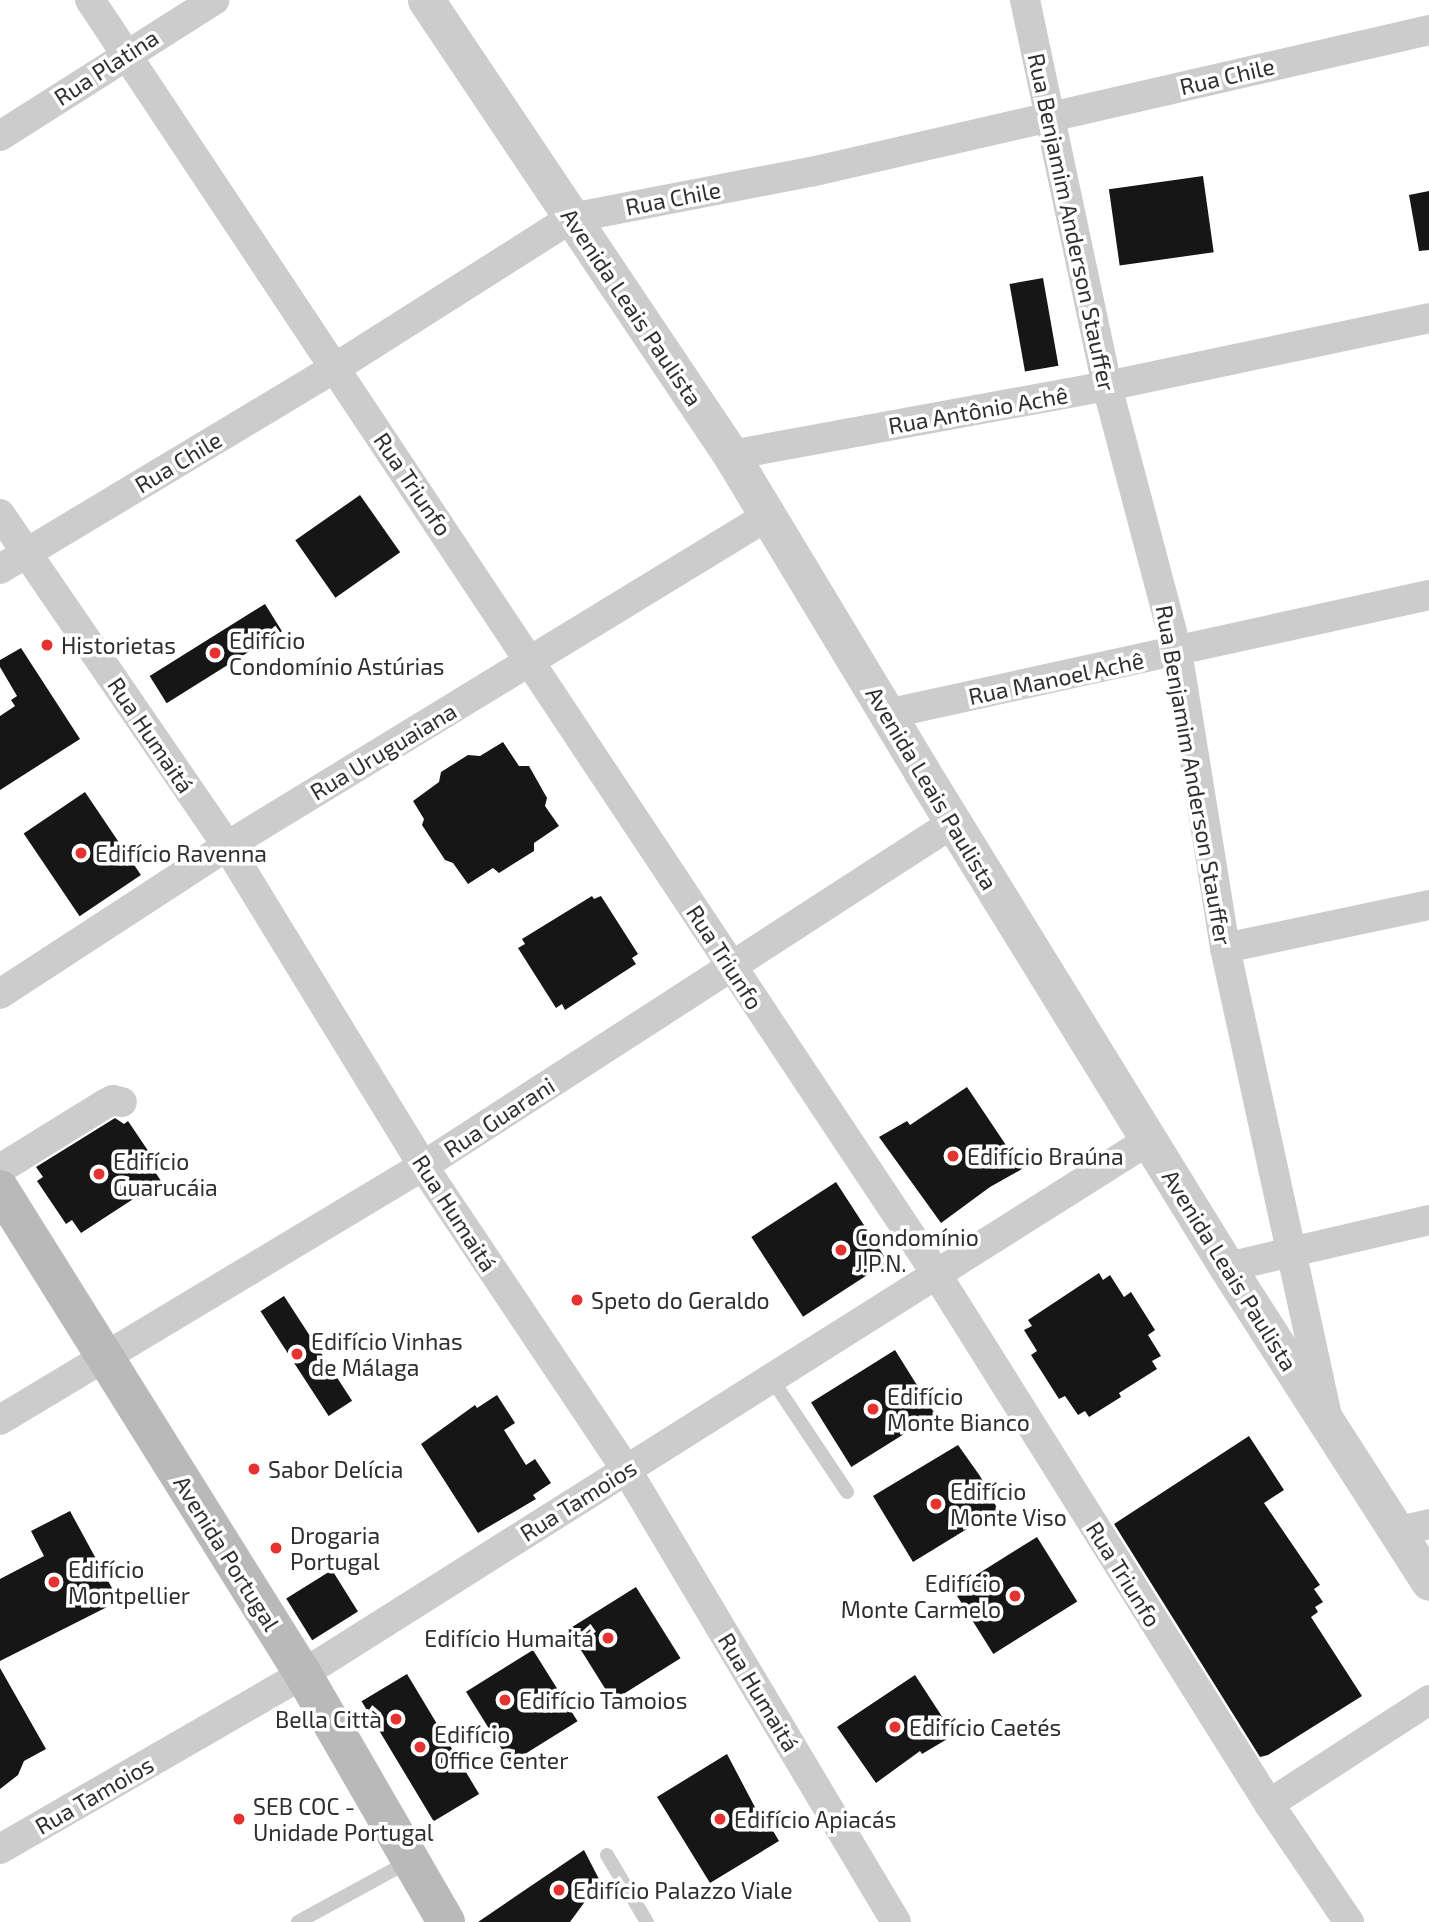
<!DOCTYPE html>
<meta charset="utf-8">
<style>
body{margin:0}
#map{position:relative;width:1429px;height:1922px;overflow:hidden;background:#fff;font-family:"Exo 2",sans-serif}
div>[style]{position:absolute}
.building>*{inset:0;background:#161616;transform-origin:0 0}
.service>*{height:14px;margin:-7px;padding:0 7px;transform-origin:7px;border-radius:7px;background:#ccc}
.minor>*{height:30px;margin:-15px;padding:0 15px;transform-origin:15px;border-radius:15px;background:#ccc}
.tertiary>*{height:37px;margin:-18.5px;padding:0 18.5px;transform-origin:18.5px;border-radius:18.5px;background:#ccc}
.secondary>*{height:38px;margin:-19px;padding:0 19px;transform-origin:19px;border-radius:19px;background:#b9b9b9}
.dots>*{width:19px;height:19px;translate:-50% -50%;box-sizing:border-box;border:4px solid #fff;border-radius:50%}
span{translate:-50% -50%;white-space:nowrap;text-align:center;line-height:1.15;-webkit-text-stroke:7px #fff;paint-order:stroke}
.street-label{font-size:23px;color:#2f2f2f}
.poi-label{font-size:23px;color:#2f2f2f}
.left{translate:0 -50%;text-align:left}
.right{translate:-100% -50%;text-align:right}
</style>
<div id="map">
<div class="building">
<i style="left:1203px;top:176px;width:77px;height:95px;rotate:82deg"></i>
<i style="clip-path:polygon(1429px 191px,1429px 250px,1419px 251px,1409px 195px)"></i>
<i style="left:1043px;top:278px;width:89px;height:34px;rotate:80deg"></i>
<i style="left:360px;top:495px;width:70px;height:79px;rotate:55deg"></i>
<i style="left:265px;top:604px;width:32px;height:136px;rotate:58deg"></i>
<i style="clip-path:polygon(21px 648px,80px 739px,0 790px,0 716px,15px 706px,11px 700px,17px 696px,0 667px,0 660px)"></i>
<i style="clip-path:polygon(503px 742px,519px 766px,529px 766px,547px 798px,545px 806px,559px 826px,534px 843px,534px 851px,499px 873px,493px 868px,468px 884px,453px 863px,445px 860px,422px 825px,424px 819px,413px 801px,439px 782px,441px 772px,468px 755px,480px 756px)"></i>
<i style="left:85px;top:792px;width:100px;height:74px;rotate:56deg"></i>
<i style="clip-path:polygon(592px 896px,594px 899px,601px 896px,638px 954px,632px 958px,636px 964px,565px 1010px,562px 1004px,556px 1008px,518px 948px,525px 944px,522px 939px)"></i>
<i style="clip-path:polygon(967px 1087px,1022px 1169px,990px 1187px,941px 1223px,879px 1137px,907px 1121px,910px 1125px)"></i>
<i style="clip-path:polygon(115px 1118px,124px 1124px,128px 1121px,157px 1164px,152px 1167px,161px 1181px,81px 1233px,72px 1220px,66px 1224px,37px 1181px,43px 1177px,36px 1167px)"></i>
<i style="left:836px;top:1182px;width:95px;height:101px;rotate:57deg"></i>
<i style="clip-path:polygon(1099px 1273px,1103px 1280px,1110px 1275px,1124px 1297px,1131px 1292px,1155px 1330px,1148px 1335px,1161px 1356px,1152px 1361px,1157px 1369px,1119px 1393px,1121px 1397px,1089px 1417px,1085px 1411px,1078px 1415px,1065px 1396px,1059px 1399px,1031px 1355px,1037px 1351px,1024px 1330px,1032px 1326px,1028px 1320px)"></i>
<i style="left:284px;top:1296px;width:125px;height:28px;rotate:57deg"></i>
<i style="left:895px;top:1350px;width:76px;height:99px;rotate:58deg"></i>
<i style="clip-path:polygon(497px 1395px,515px 1423px,504px 1430px,526px 1465px,535px 1459px,551px 1483px,533px 1495px,536px 1499px,478px 1533px,421px 1444px,475px 1405px,477px 1408px)"></i>
<i style="clip-path:polygon(1249px 1436px,1284px 1490px,1264px 1503px,1320px 1585px,1314px 1589px,1323px 1602px,1315px 1607px,1318px 1612px,1311px 1617px,1362px 1696px,1268px 1755px,1260px 1757px,1114px 1524px)"></i>
<i style="clip-path:polygon(958px 1445px,980px 1476px,998px 1510px,913px 1562px,873px 1496px)"></i>
<i style="clip-path:polygon(70px 1511px,119px 1601px,0 1661px,0 1579px,44px 1556px,31px 1531px)"></i>
<i style="left:1037px;top:1537px;width:76px;height:99px;rotate:58deg"></i>
<i style="left:332px;top:1570px;width:49px;height:54px;rotate:58deg"></i>
<i style="left:636px;top:1587px;width:84px;height:80px;rotate:58deg"></i>
<i style="left:533px;top:1650px;width:84px;height:79px;rotate:58deg"></i>
<i style="clip-path:polygon(0 1668px,46px 1749px,24px 1761px,18px 1775px,0 1789px)"></i>
<i style="left:407px;top:1674px;width:140px;height:53px;rotate:59deg"></i>
<i style="clip-path:polygon(915px 1675px,954px 1735px,922px 1754px,920px 1751px,876px 1783px,837px 1727px)"></i>
<i style="clip-path:polygon(727px 1754px,758px 1813px,762px 1812px,779px 1841px,710px 1883px,657px 1797px)"></i>
<i style="clip-path:polygon(584px 1850px,600px 1881px,570px 1922px,478px 1922px)"></i>
</div>
<div class="service">
<i style="left:771px;top:1378px;width:137px;rotate:56.3deg"></i>
<i style="left:607px;top:1855px;width:78px;rotate:59.2deg"></i>
<i style="left:298px;top:1922px;width:128px;rotate:-28.6deg"></i>
</div>
<div class="minor">
<i style="left:90px;top:0;width:1531px;rotate:56.4deg"></i>
<i style="left:937px;top:1275px;width:625px;rotate:57.89deg"></i>
<i style="left:1269px;top:1804px;width:143px;rotate:55.9deg"></i>
<i style="left:1025px;top:0;width:395px;rotate:78deg"></i>
<i style="left:1107px;top:386px;width:274px;rotate:75.2deg"></i>
<i style="left:1177px;top:651px;width:301px;rotate:80.8deg"></i>
<i style="left:1225px;top:948px;width:476px;rotate:77.7deg"></i>
<i style="left:0;top:136px;width:254px;rotate:-32.4deg"></i>
<i style="left:731px;top:455px;width:382px;rotate:-10.4deg"></i>
<i style="left:1107px;top:386px;width:329px;rotate:-11.9deg"></i>
<i style="left:0;top:514px;width:402px;rotate:55.6deg"></i>
<i style="left:227px;top:846px;width:375px;rotate:58.5deg"></i>
<i style="left:423px;top:1166px;width:365px;rotate:56.2deg"></i>
<i style="left:626px;top:1469px;width:527px;rotate:59.2deg"></i>
<i style="left:0;top:569px;width:391px;rotate:-31deg"></i>
<i style="left:335px;top:368px;width:280px;rotate:-32.4deg"></i>
<i style="left:571px;top:218px;width:244px;rotate:-10.9deg"></i>
<i style="left:811px;top:172px;width:634px;rotate:-12.94deg"></i>
<i style="left:887px;top:714px;width:555px;rotate:-12.38deg"></i>
<i style="left:1225px;top:948px;width:208px;rotate:-11.9deg"></i>
<i style="left:0;top:994px;width:271px;rotate:-33.1deg"></i>
<i style="left:227px;top:846px;width:635px;rotate:-31.41deg"></i>
<i style="left:0;top:1169px;width:123px;rotate:-31.8deg"></i>
<i style="left:105px;top:1104px;width:9px;rotate:-27deg"></i>
<i style="left:113px;top:1100px;width:9px;rotate:13deg"></i>
<i style="left:1227px;top:1267px;width:207px;rotate:-13.1deg"></i>
<i style="left:0;top:1420px;width:493px;rotate:-31deg"></i>
<i style="left:423px;top:1166px;width:631px;rotate:-32.91deg"></i>
<i style="left:1395px;top:1532px;width:35px;rotate:-13deg"></i>
<i style="left:1269px;top:1804px;width:191px;rotate:-33deg"></i>
<i style="left:0;top:1849px;width:350px;rotate:-30deg"></i>
<i style="left:303px;top:1674px;width:1000px;rotate:-32.26deg"></i>
</div>
<div class="tertiary">
<i style="left:426px;top:0;width:548px;rotate:56.16deg"></i>
<i style="left:731px;top:455px;width:370px;rotate:58.9deg"></i>
<i style="left:922px;top:772px;width:581px;rotate:58.36deg"></i>
<i style="left:1227px;top:1267px;width:374px;rotate:57.3deg"></i>
</div>
<div class="secondary">
<i style="left:0;top:1189px;width:572px;rotate:58.01deg"></i>
<i style="left:303px;top:1674px;width:286px;rotate:60deg"></i>
</div>
<div class="dots">
<i style="left:47px;top:645px;background:#e63131"></i>
<i style="left:215px;top:653px;background:#e63131"></i>
<i style="left:81px;top:853px;background:#e63131"></i>
<i style="left:953px;top:1156px;background:#e63131"></i>
<i style="left:99px;top:1174px;background:#e63131"></i>
<i style="left:841px;top:1250px;background:#e63131"></i>
<i style="left:577px;top:1300px;background:#e63131"></i>
<i style="left:297px;top:1354px;background:#e63131"></i>
<i style="left:873px;top:1409px;background:#e63131"></i>
<i style="left:254px;top:1469px;background:#e63131"></i>
<i style="left:936px;top:1504px;background:#e63131"></i>
<i style="left:276px;top:1548px;background:#e63131"></i>
<i style="left:54px;top:1582px;background:#e63131"></i>
<i style="left:1015px;top:1596px;background:#e63131"></i>
<i style="left:608px;top:1638px;background:#e63131"></i>
<i style="left:505px;top:1700px;background:#e63131"></i>
<i style="left:396px;top:1719px;background:#e63131"></i>
<i style="left:895px;top:1727px;background:#e63131"></i>
<i style="left:420px;top:1747px;background:#e63131"></i>
<i style="left:239px;top:1819px;background:#e63131"></i>
<i style="left:720px;top:1819px;background:#e63131"></i>
<i style="left:559px;top:1890px;background:#e63131"></i>
</div>
<div class="street-label">
<span style="left:106px;top:67px;rotate:-33deg">Rua Platina</span>
<span style="left:1227px;top:76px;rotate:-13deg">Rua Chile</span>
<span style="left:673px;top:198px;rotate:-11deg">Rua Chile</span>
<span style="left:1072px;top:222px;rotate:78deg">Rua Benjamim Anderson Stauffer</span>
<span style="left:632px;top:307px;rotate:56deg">Avenida Leais Paulista</span>
<span style="left:978px;top:410px;rotate:-10deg">Rua Antônio Achê</span>
<span style="left:178px;top:462px;rotate:-31deg">Rua Chile</span>
<span style="left:413px;top:484px;rotate:56deg">Rua Triunfo</span>
<span style="left:1056px;top:678px;rotate:-12deg">Rua Manoel Achê</span>
<span style="left:151px;top:735px;rotate:56deg">Rua Humaitá</span>
<span style="left:383px;top:751px;rotate:-31deg">Rua Uruguaiana</span>
<span style="left:1194px;top:775px;rotate:80deg">Rua Benjamim Anderson Stauffer</span>
<span style="left:932px;top:788px;rotate:59deg">Avenida Leais Paulista</span>
<span style="left:725px;top:957px;rotate:57deg">Rua Triunfo</span>
<span style="left:499px;top:1117px;rotate:-33deg">Rua Guarani</span>
<span style="left:455px;top:1213px;rotate:57deg">Rua Humaitá</span>
<span style="left:1230px;top:1270px;rotate:58deg">Avenida Leais Paulista</span>
<span style="left:578px;top:1500px;rotate:-32deg">Rua Tamoios</span>
<span style="left:227px;top:1553px;rotate:58deg">Avenida Portugal</span>
<span style="left:1124px;top:1574px;rotate:58deg">Rua Triunfo</span>
<span style="left:759px;top:1692px;rotate:59deg">Rua Humaitá</span>
<span style="left:94px;top:1795px;rotate:-30deg">Rua Tamoios</span>
</div>
<div class="poi-label">
<span class="left" style="left:229px;top:653px">Edifício<br>Condomínio Astúrias</span>
<span class="left" style="left:61px;top:645px">Historietas</span>
<span class="left" style="left:95px;top:853px">Edifício Ravenna</span>
<span class="left" style="left:967px;top:1156px">Edifício Braúna</span>
<span class="left" style="left:113px;top:1174px">Edifício<br>Guarucáia</span>
<span class="left" style="left:855px;top:1250px">Condomínio<br>J.P.N.</span>
<span class="left" style="left:591px;top:1300px">Speto do Geraldo</span>
<span class="left" style="left:311px;top:1354px">Edifício Vinhas<br>de Málaga</span>
<span class="left" style="left:887px;top:1409px">Edifício<br>Monte Bianco</span>
<span class="left" style="left:268px;top:1469px">Sabor Delícia</span>
<span class="left" style="left:950px;top:1504px">Edifício<br>Monte Viso</span>
<span class="left" style="left:290px;top:1548px">Drogaria<br>Portugal</span>
<span class="left" style="left:68px;top:1582px">Edifício<br>Montpellier</span>
<span class="right" style="left:1001px;top:1596px">Edifício<br>Monte Carmelo</span>
<span class="right" style="left:594px;top:1638px">Edifício Humaitá</span>
<span class="left" style="left:519px;top:1700px">Edifício Tamoios</span>
<span class="right" style="left:382px;top:1719px">Bella Città</span>
<span class="left" style="left:909px;top:1727px">Edifício Caetés</span>
<span class="left" style="left:434px;top:1747px">Edifício<br>Office Center</span>
<span class="left" style="left:253px;top:1819px">SEB COC -<br>Unidade Portugal</span>
<span class="left" style="left:734px;top:1819px">Edifício Apiacás</span>
<span class="left" style="left:573px;top:1890px">Edifício Palazzo Viale</span>
</div>
</div>
